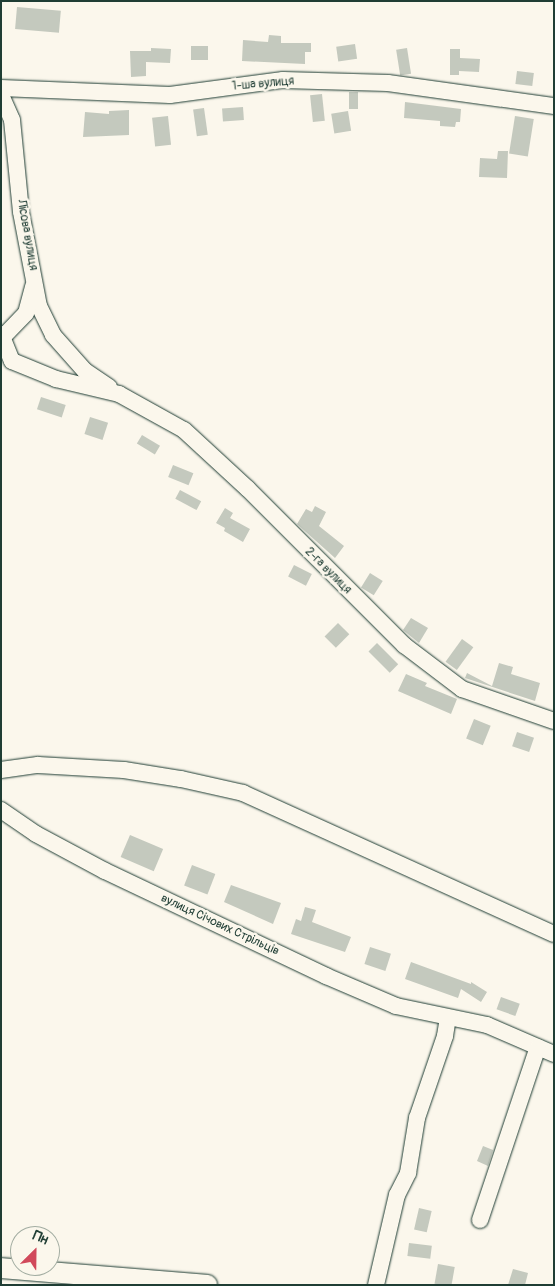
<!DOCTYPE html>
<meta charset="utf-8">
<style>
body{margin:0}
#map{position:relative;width:555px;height:1286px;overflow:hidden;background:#fbf7ec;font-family:Pangolin,sans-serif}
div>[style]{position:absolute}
.building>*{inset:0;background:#c4c9be;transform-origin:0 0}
.roads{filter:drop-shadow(0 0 1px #1f3d34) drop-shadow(0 0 1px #1f3d34)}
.minor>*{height:16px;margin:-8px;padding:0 8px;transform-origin:8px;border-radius:8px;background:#fbf7ec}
.major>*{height:20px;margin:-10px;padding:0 10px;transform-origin:10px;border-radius:10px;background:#fbf7ec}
span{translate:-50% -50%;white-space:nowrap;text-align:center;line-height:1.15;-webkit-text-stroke:5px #fbf7ec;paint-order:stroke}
.street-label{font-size:12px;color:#1f3d34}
.frame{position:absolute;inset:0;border:2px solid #1f3d34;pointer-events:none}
.north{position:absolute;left:10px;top:1226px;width:50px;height:50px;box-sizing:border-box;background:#fbf7ec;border:1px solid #a3ada2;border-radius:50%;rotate:23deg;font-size:14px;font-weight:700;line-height:20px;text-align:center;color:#1f3d34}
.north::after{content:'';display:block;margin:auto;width:18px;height:22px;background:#d1495b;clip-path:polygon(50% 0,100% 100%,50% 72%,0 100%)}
</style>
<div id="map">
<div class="building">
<i style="left:17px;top:7px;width:44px;height:22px;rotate:5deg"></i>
<i style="clip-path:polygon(269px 35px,281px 36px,281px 43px,311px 43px,311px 52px,305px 52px,305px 64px,242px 61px,243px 40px,268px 42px)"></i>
<i style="left:355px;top:44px;width:15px;height:19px;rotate:82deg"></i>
<i style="left:191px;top:46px;width:17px;height:14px"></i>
<i style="clip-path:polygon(151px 48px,171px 49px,170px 63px,146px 62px,146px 76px,131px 77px,130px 51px,151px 51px)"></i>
<i style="left:407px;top:48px;width:26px;height:11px;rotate:81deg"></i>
<i style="clip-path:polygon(450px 49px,460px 49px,460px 58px,480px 59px,479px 72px,459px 71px,459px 75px,450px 75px)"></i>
<i style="left:517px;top:71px;width:17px;height:13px;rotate:7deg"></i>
<i style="left:349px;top:92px;width:9px;height:17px"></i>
<i style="left:322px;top:94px;width:27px;height:12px;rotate:84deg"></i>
<i style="clip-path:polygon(405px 102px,461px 109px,460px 122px,456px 122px,455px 127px,440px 126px,440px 121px,404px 118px)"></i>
<i style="left:243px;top:107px;width:13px;height:21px;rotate:86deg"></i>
<i style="left:204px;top:108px;width:27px;height:11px;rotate:82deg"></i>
<i style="clip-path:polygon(129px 110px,129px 135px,83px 137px,85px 112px,109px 114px,109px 111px)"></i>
<i style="left:348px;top:111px;width:20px;height:17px;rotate:81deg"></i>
<i style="left:168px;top:116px;width:29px;height:16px;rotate:84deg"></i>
<i style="left:515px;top:116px;width:19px;height:38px;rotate:9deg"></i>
<i style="clip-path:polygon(498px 151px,508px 151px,507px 178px,479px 177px,480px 158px,497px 159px)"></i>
<i style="left:41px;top:397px;width:26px;height:13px;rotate:18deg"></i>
<i style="left:90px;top:417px;width:19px;height:18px;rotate:18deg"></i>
<i style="left:142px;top:435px;width:21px;height:10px;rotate:31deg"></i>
<i style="left:173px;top:465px;width:22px;height:13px;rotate:22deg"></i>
<i style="left:180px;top:490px;width:24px;height:10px;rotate:28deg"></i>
<i style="clip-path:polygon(315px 506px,326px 512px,319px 526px,344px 546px,335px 558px,297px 524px,306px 509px,312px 512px)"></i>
<i style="clip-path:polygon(225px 508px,233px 513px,230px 518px,250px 529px,243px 542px,224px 531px,225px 528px,216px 523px)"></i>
<i style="left:294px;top:565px;width:20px;height:13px;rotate:27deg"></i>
<i style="left:370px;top:573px;width:15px;height:17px;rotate:32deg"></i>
<i style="clip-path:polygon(411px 618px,428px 628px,419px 643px,403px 630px)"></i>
<i style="left:338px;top:623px;width:16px;height:19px;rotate:45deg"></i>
<i style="left:462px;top:639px;width:14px;height:28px;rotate:36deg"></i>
<i style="left:377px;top:643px;width:30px;height:12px;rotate:45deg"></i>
<i style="clip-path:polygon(499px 663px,513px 667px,511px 674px,540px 683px,535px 701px,465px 678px,467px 673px,492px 686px)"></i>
<i style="clip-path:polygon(406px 674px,427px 683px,425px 686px,457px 699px,451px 714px,398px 691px)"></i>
<i style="left:474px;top:719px;width:18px;height:21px;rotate:22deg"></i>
<i style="left:517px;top:732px;width:18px;height:15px;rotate:19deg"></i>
<i style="left:130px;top:835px;width:36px;height:24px;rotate:23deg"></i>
<i style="left:192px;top:865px;width:25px;height:22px;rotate:21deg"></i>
<i style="clip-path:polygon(231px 885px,281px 903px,273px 924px,224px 902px)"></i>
<i style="clip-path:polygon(305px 907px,316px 910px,312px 922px,351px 937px,345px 952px,291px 934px,296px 919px,301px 921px)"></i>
<i style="left:370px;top:947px;width:22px;height:18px;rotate:18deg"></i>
<i style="clip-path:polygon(411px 962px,471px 984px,471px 982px,487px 992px,481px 1002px,461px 989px,458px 998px,405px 979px)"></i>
<i style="left:501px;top:997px;width:20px;height:13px;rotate:20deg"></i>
<i style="clip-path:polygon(483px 1146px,493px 1150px,488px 1166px,477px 1161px)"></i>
<i style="left:419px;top:1208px;width:13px;height:22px;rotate:13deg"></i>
<i style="left:409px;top:1243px;width:23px;height:13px;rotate:7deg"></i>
<i style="left:438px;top:1264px;width:17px;height:20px;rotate:10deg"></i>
<i style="clip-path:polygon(513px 1269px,528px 1273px,525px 1285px,508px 1285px)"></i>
</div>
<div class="roads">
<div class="minor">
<i style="left:1px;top:88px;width:169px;rotate:2.4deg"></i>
<i style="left:170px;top:95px;width:114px;rotate:-7.6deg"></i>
<i style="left:283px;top:80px;width:105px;rotate:1.6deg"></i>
<i style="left:388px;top:83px;width:168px;rotate:7.9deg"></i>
<i style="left:1px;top:95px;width:27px;rotate:66deg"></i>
<i style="left:12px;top:120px;width:92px;rotate:84.4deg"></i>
<i style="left:21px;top:212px;width:96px;rotate:79.2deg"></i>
<i style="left:39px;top:306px;width:32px;rotate:64deg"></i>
<i style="left:53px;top:335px;width:48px;rotate:48.4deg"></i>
<i style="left:85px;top:371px;width:29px;rotate:34deg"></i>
<i style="left:1px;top:334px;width:29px;rotate:68deg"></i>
<i style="left:12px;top:361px;width:48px;rotate:22.2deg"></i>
<i style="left:56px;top:379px;width:65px;rotate:13.4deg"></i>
<i style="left:119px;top:394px;width:74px;rotate:29deg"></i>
<i style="left:184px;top:430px;width:87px;rotate:42.7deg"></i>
<i style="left:248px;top:489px;width:221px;rotate:45deg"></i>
<i style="left:404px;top:645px;width:73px;rotate:37.2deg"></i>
<i style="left:462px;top:689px;width:97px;rotate:19.2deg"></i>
<i style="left:1px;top:339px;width:36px;rotate:-46deg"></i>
<i style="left:26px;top:313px;width:28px;rotate:-75deg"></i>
<i style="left:1px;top:770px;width:37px;rotate:-8deg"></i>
<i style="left:38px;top:765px;width:86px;rotate:3.3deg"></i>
<i style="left:124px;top:770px;width:58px;rotate:9deg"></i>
<i style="left:181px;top:779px;width:64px;rotate:12.7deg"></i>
<i style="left:243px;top:793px;width:341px;rotate:24.4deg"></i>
<i style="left:1px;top:810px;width:42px;rotate:34.4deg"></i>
<i style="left:36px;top:834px;width:78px;rotate:28.2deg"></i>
<i style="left:105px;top:871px;width:245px;rotate:25.4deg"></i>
<i style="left:326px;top:976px;width:76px;rotate:23.2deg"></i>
<i style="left:396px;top:1006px;width:93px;rotate:11.8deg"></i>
<i style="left:487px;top:1025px;width:73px;rotate:23.4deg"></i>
<i style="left:480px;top:1220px;width:182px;rotate:-71.5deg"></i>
<i style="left:376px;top:1285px;width:92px;rotate:-76.9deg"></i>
<i style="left:397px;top:1195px;width:25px;rotate:-63deg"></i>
<i style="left:408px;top:1173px;width:56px;rotate:-80.7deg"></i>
<i style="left:417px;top:1118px;width:87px;rotate:-71.1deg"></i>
<i style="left:445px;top:1036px;width:18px;rotate:-81deg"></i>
</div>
<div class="major">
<i style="left:1px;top:1268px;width:207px;rotate:4.7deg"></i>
</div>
</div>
<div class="street-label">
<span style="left:263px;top:84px;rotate:-5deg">1-ша вулиця</span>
<span style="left:27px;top:235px;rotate:80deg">Лісова вулиця</span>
<span style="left:328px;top:571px;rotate:45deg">2-га вулиця</span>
<span style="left:220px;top:925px;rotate:25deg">вулиця Січових Стрільців</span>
</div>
<div class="frame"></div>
<div class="north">Пн</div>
</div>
